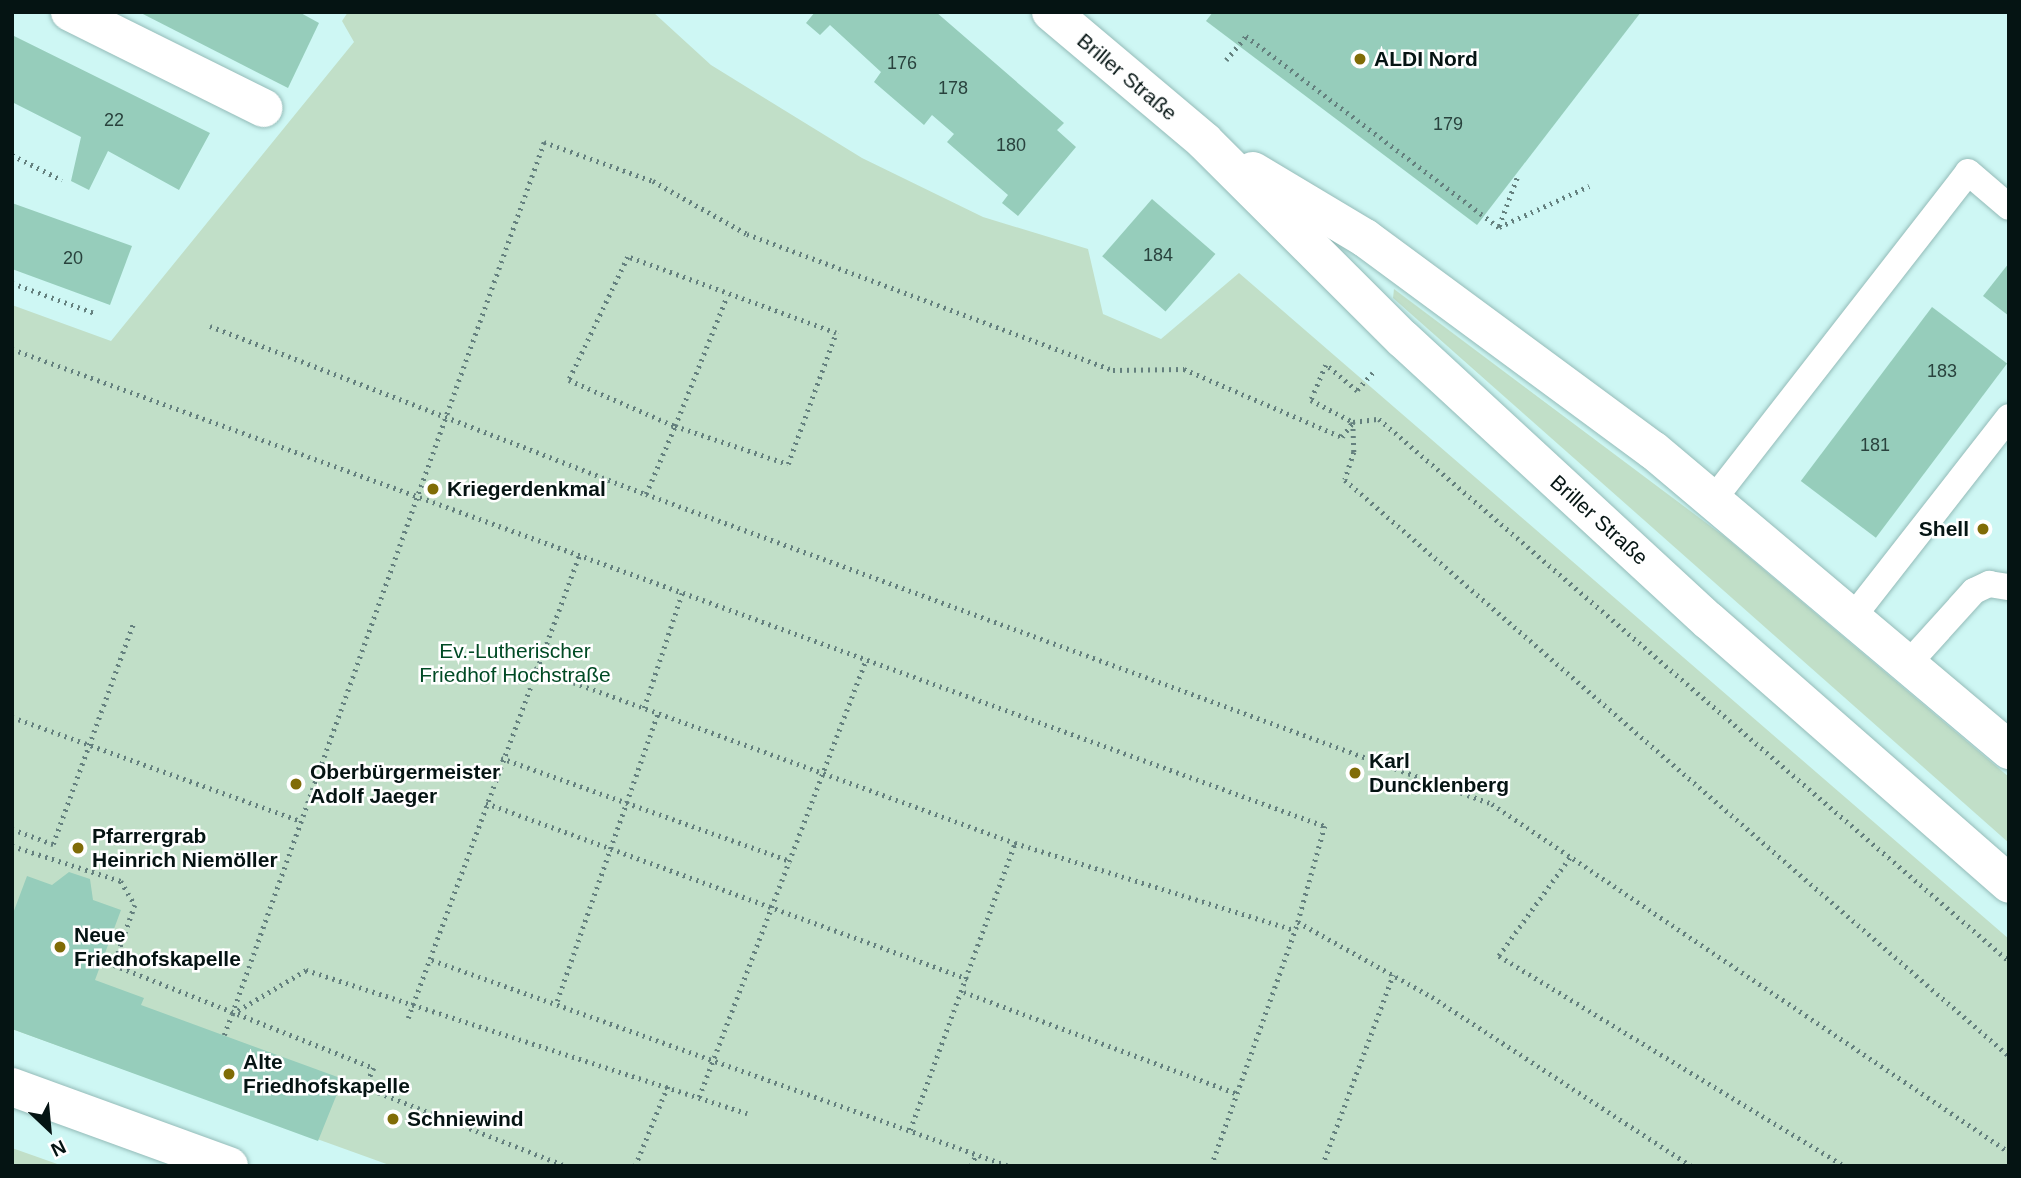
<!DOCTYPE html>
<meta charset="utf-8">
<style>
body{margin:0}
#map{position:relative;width:2021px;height:1178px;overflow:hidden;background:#cef7f4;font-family:Arial,sans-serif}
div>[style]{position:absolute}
.green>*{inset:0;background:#c1dfc8}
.building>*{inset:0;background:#96cdbb;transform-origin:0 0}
.path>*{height:4.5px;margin-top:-2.25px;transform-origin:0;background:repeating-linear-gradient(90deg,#64807e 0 2px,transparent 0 7px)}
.roads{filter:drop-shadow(0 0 2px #94bbb8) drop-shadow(0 0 2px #94bbb8)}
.service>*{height:26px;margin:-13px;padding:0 13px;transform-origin:13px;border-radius:13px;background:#fff}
.minor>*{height:38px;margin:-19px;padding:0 19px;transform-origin:19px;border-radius:19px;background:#fff}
.secondary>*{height:38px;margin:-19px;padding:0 19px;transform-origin:19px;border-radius:19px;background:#fff}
.dots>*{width:19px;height:19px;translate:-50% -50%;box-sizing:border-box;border:4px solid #fff;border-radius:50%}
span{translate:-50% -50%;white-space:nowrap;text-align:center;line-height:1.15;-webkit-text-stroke:5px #fff;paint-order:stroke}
.number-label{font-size:18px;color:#29423d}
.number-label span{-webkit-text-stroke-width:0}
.poi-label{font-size:21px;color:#051413;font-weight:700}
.left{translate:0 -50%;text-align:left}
.right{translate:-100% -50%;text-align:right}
.street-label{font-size:21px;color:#051413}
.park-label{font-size:21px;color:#004a24}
.frame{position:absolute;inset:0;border:14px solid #051413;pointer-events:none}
.north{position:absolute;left:14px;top:1094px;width:70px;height:70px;-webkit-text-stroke:5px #fff;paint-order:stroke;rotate:154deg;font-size:19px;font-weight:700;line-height:28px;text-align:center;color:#051413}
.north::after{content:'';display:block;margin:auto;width:24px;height:32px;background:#051413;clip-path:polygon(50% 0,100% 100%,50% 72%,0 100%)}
</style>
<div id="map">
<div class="green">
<i style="clip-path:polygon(348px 12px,653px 12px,711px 65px,862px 158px,983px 217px,1088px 249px,1103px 314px,1161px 339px,1239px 273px,2009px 939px,2009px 1166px,392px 1166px,12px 1029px,12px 305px,111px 341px,354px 42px,342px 21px)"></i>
<i style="clip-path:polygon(1394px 289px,1725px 537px,2009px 777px,2009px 843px,1393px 298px)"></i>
<i style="clip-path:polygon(12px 1148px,63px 1166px,12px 1166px)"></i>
</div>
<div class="building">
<i style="clip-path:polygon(139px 12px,299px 12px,319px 23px,288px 88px)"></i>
<i style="clip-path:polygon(815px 12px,936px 12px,1064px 123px,1057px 130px,1076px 147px,1018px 216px,1002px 203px,1008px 195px,947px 142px,954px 134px,932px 115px,924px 125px,874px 82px,881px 72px,830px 25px,820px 35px,806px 23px)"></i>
<i style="clip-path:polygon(1213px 12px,1641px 12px,1477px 225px,1206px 21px)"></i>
<i style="clip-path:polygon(12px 35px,210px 133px,179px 190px,108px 151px,89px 190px,71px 181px,81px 137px,12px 102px)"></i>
<i style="left:1152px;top:199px;width:84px;height:76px;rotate:41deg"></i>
<i style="clip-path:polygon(12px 203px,132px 246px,110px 305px,12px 269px)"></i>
<i style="clip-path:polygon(2009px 263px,2009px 316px,1983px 296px)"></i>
<i style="left:1932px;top:307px;width:94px;height:218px;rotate:37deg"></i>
<i style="clip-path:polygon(69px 872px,90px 879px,93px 900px,121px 910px,95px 980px,144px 998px,141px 1005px,343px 1079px,318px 1141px,12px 1029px,12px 916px,27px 876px,52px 885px)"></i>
</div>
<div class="path">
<i style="left:1226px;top:60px;width:31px;rotate:-50deg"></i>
<i style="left:1246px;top:36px;width:317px;rotate:37.1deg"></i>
<i style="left:1499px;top:227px;width:99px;rotate:-24.5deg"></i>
<i style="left:12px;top:155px;width:56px;rotate:26.6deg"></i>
<i style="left:1499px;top:226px;width:54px;rotate:-69.6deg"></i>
<i style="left:12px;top:283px;width:90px;rotate:20deg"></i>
<i style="left:210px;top:326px;width:467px;rotate:21.1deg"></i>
<i style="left:646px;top:494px;width:901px;rotate:20.12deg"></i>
<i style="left:1492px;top:804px;width:623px;rotate:33.95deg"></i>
<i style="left:12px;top:349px;width:1397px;rotate:19.97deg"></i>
<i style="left:1325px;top:826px;width:100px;rotate:105.7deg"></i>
<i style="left:1298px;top:922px;width:154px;rotate:29.2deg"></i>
<i style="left:1432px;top:997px;width:309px;rotate:33.1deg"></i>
<i style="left:1373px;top:373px;width:24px;rotate:132deg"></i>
<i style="left:1357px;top:391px;width:40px;rotate:-140deg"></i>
<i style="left:1326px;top:365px;width:38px;rotate:113deg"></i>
<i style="left:1311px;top:400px;width:47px;rotate:27.6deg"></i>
<i style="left:1353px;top:422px;width:30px;rotate:88deg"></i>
<i style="left:1354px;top:452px;width:29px;rotate:108deg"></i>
<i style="left:1345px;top:480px;width:879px;rotate:40.94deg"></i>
<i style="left:646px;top:494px;width:74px;rotate:-66.9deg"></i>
<i style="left:675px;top:426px;width:119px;rotate:18.6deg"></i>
<i style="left:788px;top:464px;width:140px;rotate:-69.9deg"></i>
<i style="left:836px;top:333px;width:221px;rotate:-159.9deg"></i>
<i style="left:628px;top:257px;width:136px;rotate:115.6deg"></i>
<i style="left:569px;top:380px;width:116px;rotate:23.5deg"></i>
<i style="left:675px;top:426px;width:140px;rotate:-68.2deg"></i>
<i style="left:534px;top:668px;width:512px;rotate:19.99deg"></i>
<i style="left:1015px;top:843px;width:292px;rotate:17.3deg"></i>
<i style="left:644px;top:708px;width:121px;rotate:-71.7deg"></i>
<i style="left:12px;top:717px;width:307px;rotate:19.8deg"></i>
<i style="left:501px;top:758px;width:308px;rotate:19.6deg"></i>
<i style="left:486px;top:803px;width:513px;rotate:20.06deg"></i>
<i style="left:12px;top:829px;width:44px;rotate:20.1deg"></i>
<i style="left:53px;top:844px;width:237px;rotate:-70deg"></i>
<i style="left:12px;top:846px;width:114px;rotate:17.8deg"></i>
<i style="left:121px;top:881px;width:28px;rotate:60deg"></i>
<i style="left:135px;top:905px;width:64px;rotate:109.3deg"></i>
<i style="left:114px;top:965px;width:280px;rotate:21.6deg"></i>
<i style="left:374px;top:1068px;width:17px;rotate:115deg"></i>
<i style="left:367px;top:1083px;width:9px;rotate:54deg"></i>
<i style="left:372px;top:1090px;width:208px;rotate:21.4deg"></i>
<i style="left:1570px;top:858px;width:121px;rotate:125.9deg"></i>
<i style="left:1499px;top:956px;width:405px;rotate:31.3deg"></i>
<i style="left:432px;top:960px;width:613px;rotate:19.65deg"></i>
<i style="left:964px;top:992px;width:293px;rotate:20.4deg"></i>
<i style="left:557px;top:1001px;width:305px;rotate:-70.7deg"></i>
<i style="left:232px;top:1014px;width:926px;rotate:-70.31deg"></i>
<i style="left:544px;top:142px;width:116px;rotate:19.7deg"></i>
<i style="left:653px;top:181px;width:108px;rotate:29.4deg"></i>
<i style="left:747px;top:234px;width:390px;rotate:20.4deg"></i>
<i style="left:1113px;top:370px;width:71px;rotate:-0.8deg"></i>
<i style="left:1184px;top:369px;width:172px;rotate:23.3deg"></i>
<i style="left:1342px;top:437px;width:19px;rotate:-54deg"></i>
<i style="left:1353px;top:422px;width:26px;rotate:-7deg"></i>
<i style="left:1379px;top:419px;width:831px;rotate:40.71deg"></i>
<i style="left:408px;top:1018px;width:496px;rotate:-69.7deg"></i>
<i style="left:224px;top:1035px;width:22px;rotate:-69deg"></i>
<i style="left:232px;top:1014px;width:86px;rotate:-30.7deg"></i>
<i style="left:306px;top:970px;width:464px;rotate:18deg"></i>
<i style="left:699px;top:1097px;width:469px;rotate:-69.1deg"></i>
<i style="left:910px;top:1130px;width:306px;rotate:-69.9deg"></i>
<i style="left:635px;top:1166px;width:87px;rotate:-67.8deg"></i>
<i style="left:971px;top:1166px;width:13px;rotate:-67deg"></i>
<i style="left:1211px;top:1166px;width:259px;rotate:-70.4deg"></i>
<i style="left:1322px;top:1166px;width:204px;rotate:-69.6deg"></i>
</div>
<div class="roads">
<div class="service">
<i style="left:1713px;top:500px;width:415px;rotate:-52.1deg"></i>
<i style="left:1968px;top:172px;width:54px;rotate:40.5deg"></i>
<i style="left:1852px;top:618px;width:255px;rotate:-52deg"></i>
<i style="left:1908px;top:664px;width:98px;rotate:-47.9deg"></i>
<i style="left:1974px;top:591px;width:17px;rotate:-25deg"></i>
<i style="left:1989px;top:584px;width:20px;rotate:9deg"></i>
</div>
<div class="minor">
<i style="left:70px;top:12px;width:216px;rotate:26.4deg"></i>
</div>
<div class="secondary">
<i style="left:1051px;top:12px;width:200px;rotate:40.1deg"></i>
<i style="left:1204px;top:141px;width:281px;rotate:44.9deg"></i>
<i style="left:1403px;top:339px;width:416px;rotate:42.7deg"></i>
<i style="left:1709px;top:621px;width:399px;rotate:41.2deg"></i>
<i style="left:1253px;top:171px;width:131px;rotate:30.9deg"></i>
<i style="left:1365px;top:238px;width:358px;rotate:36.4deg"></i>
<i style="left:1653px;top:450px;width:466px;rotate:40.1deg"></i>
<i style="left:12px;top:1087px;width:231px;rotate:20deg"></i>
</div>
</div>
<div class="dots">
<i style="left:1360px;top:59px;background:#806c07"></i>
<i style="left:433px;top:489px;background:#806c07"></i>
<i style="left:1983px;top:529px;background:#806c07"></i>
<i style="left:1355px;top:773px;background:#806c07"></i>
<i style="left:296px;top:784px;background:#806c07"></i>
<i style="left:78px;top:848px;background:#806c07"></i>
<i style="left:60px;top:947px;background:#806c07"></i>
<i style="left:229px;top:1074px;background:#806c07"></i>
<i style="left:393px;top:1119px;background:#806c07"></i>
</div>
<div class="number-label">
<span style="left:902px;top:63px">176</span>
<span style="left:953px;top:88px">178</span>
<span style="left:114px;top:120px">22</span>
<span style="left:1448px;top:124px">179</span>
<span style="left:1011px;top:145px">180</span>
<span style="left:1158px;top:255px">184</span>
<span style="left:73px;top:258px">20</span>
<span style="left:1942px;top:371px">183</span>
<span style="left:1875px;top:445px">181</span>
</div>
<div class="poi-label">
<span class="left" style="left:1374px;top:59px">ALDI Nord</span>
<span class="left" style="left:447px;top:489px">Kriegerdenkmal</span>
<span class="right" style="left:1969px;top:529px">Shell</span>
<span class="left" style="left:1369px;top:773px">Karl<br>Duncklenberg</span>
<span class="left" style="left:310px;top:784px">Oberbürgermeister<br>Adolf Jaeger</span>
<span class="left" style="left:92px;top:848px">Pfarrergrab<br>Heinrich Niemöller</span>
<span class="left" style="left:74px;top:947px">Neue<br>Friedhofskapelle</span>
<span class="left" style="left:243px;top:1074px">Alte<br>Friedhofskapelle</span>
<span class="left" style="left:407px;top:1119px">Schniewind</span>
</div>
<div class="street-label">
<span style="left:1127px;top:77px;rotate:40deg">Briller Straße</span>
<span style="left:1599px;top:520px;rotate:42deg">Briller Straße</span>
</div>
<div class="park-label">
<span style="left:515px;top:663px">Ev.-Lutherischer<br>Friedhof Hochstraße</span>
</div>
<div class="frame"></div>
<div class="north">N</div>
</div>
